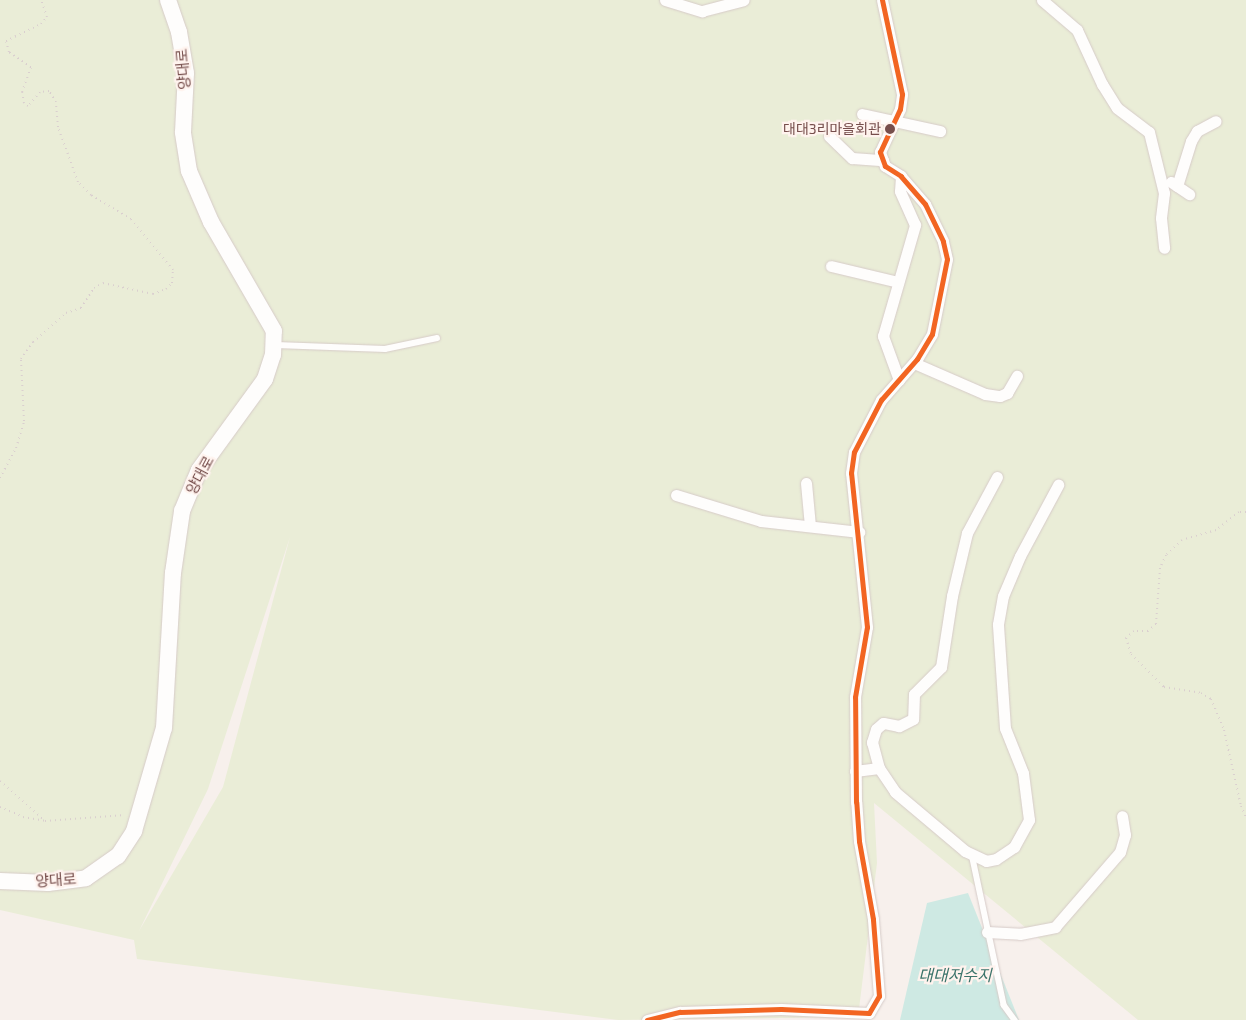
<!DOCTYPE html>
<meta charset="utf-8">
<style>
body{margin:0}
#map{position:relative;width:1246px;height:1020px;overflow:hidden;background:#f7f0ec;font-family:"Exo 2","Noto Sans KR",sans-serif}
div>[style]{position:absolute}
.green>*{inset:0;background:#eaedd7}
.water>*{inset:0;background:#cee9e3}
.path>*{height:2px;margin-top:-1px;transform-origin:0;background:repeating-linear-gradient(90deg,#dacfcf 0 1px,transparent 0 5px)}
.roads{filter:drop-shadow(0 0 1px #d6cbc8) drop-shadow(0 0 1px #d6cbc8)}
.lane>*{height:5.5px;margin:-2.75px;padding:0 2.75px;transform-origin:2.75px;border-radius:2.75px;background:#fefdfc}
.street>*{height:11px;margin:-5.5px;padding:0 5.5px;transform-origin:5.5px;border-radius:5.5px;background:#fefdfc}
.secondary>*{height:16px;margin:-8px;padding:0 8px;transform-origin:8px;border-radius:8px;background:#fefdfc}
.bus-1>*{height:5px;margin:-2.5px;padding:0 2.5px;transform-origin:2.5px;border-radius:2.5px;background:#f26522}
.dots>*{width:14px;height:14px;translate:-50% -50%;box-sizing:border-box;border:2px solid #fff3ee;border-radius:50%}
span{translate:-50% -50%;white-space:nowrap;text-align:center;line-height:1.15;-webkit-text-stroke:4.5px #fff3ee;paint-order:stroke}
.bus-label{font-size:14px;color:#764e4c}
.right{translate:-100% -50%;text-align:right}
.street-label{font-size:15px;color:#764e4c}
.water-label{font-size:16px;color:#3c746b;font-style:italic}
</style>
<div id="map">
<div class="green">
<i style="clip-path:polygon(evenodd,0 0,1246px 0,1246px 1020px,1138px 1020px,874px 803px,877px 863px,858px 1017px,618px 1020px,137px 959px,134px 940px,0 910px,0 0,290px 537px,223px 787px,139px 931px,208px 789px,290px 537px)"></i>
</div>
<div class="water">
<i style="clip-path:polygon(968px 893px,1019px 1020px,900px 1020px,927px 903px)"></i>
</div>
<div class="path">
<i style="left:0;top:478px;width:34px;rotate:-62deg"></i>
<i style="left:16px;top:448px;width:28px;rotate:-73deg"></i>
<i style="left:24px;top:421px;width:62px;rotate:-92.8deg"></i>
<i style="left:21px;top:359px;width:21px;rotate:-55deg"></i>
<i style="left:33px;top:342px;width:44px;rotate:-41.3deg"></i>
<i style="left:66px;top:313px;width:16px;rotate:-18deg"></i>
<i style="left:81px;top:308px;width:24px;rotate:-57deg"></i>
<i style="left:94px;top:288px;width:10px;rotate:-29deg"></i>
<i style="left:103px;top:283px;width:51px;rotate:12.4deg"></i>
<i style="left:153px;top:294px;width:14px;rotate:-21deg"></i>
<i style="left:166px;top:289px;width:8px;rotate:-45deg"></i>
<i style="left:172px;top:283px;width:13px;rotate:-86deg"></i>
<i style="left:173px;top:270px;width:66px;rotate:-129.5deg"></i>
<i style="left:131px;top:219px;width:47px;rotate:-149deg"></i>
<i style="left:91px;top:195px;width:18px;rotate:-135deg"></i>
<i style="left:78px;top:182px;width:59px;rotate:-110deg"></i>
<i style="left:58px;top:127px;width:25px;rotate:-95deg"></i>
<i style="left:56px;top:102px;width:13px;rotate:-122deg"></i>
<i style="left:49px;top:91px;width:9px;rotate:174deg"></i>
<i style="left:40px;top:92px;width:18px;rotate:131deg"></i>
<i style="left:28px;top:106px;width:5px;rotate:-143deg"></i>
<i style="left:24px;top:103px;width:11px;rotate:-100deg"></i>
<i style="left:22px;top:92px;width:27px;rotate:-70deg"></i>
<i style="left:31px;top:67px;width:27px;rotate:-146deg"></i>
<i style="left:9px;top:52px;width:11px;rotate:-105deg"></i>
<i style="left:6px;top:41px;width:39px;rotate:-26deg"></i>
<i style="left:41px;top:24px;width:9px;rotate:-49deg"></i>
<i style="left:47px;top:17px;width:18px;rotate:-109deg"></i>
<i style="left:1246px;top:512px;width:7px;rotate:180deg"></i>
<i style="left:1239px;top:512px;width:29px;rotate:142deg"></i>
<i style="left:1216px;top:530px;width:35px;rotate:164deg"></i>
<i style="left:1182px;top:540px;width:22px;rotate:137deg"></i>
<i style="left:1166px;top:555px;width:14px;rotate:115deg"></i>
<i style="left:1160px;top:568px;width:56px;rotate:94.1deg"></i>
<i style="left:1156px;top:624px;width:11px;rotate:139deg"></i>
<i style="left:1148px;top:631px;width:14px;rotate:180deg"></i>
<i style="left:1134px;top:631px;width:11px;rotate:139deg"></i>
<i style="left:1126px;top:638px;width:17px;rotate:73deg"></i>
<i style="left:1131px;top:654px;width:47px;rotate:45deg"></i>
<i style="left:1164px;top:687px;width:37px;rotate:9deg"></i>
<i style="left:1201px;top:693px;width:12px;rotate:31deg"></i>
<i style="left:1211px;top:699px;width:34px;rotate:67deg"></i>
<i style="left:1224px;top:730px;width:78px;rotate:77.4deg"></i>
<i style="left:1241px;top:806px;width:12px;rotate:66deg"></i>
<i style="left:0;top:781px;width:57px;rotate:41.5deg"></i>
<i style="left:0;top:807px;width:25px;rotate:23deg"></i>
<i style="left:23px;top:817px;width:22px;rotate:10deg"></i>
<i style="left:45px;top:821px;width:80px;rotate:-4.3deg"></i>
</div>
<div class="roads">
<div class="lane">
<i style="left:276px;top:345px;width:109px;rotate:2.1deg"></i>
<i style="left:385px;top:349px;width:53px;rotate:-11.9deg"></i>
<i style="left:972px;top:854px;width:154px;rotate:78deg"></i>
<i style="left:1004px;top:1005px;width:19px;rotate:54deg"></i>
</div>
<div class="street">
<i style="left:665px;top:0;width:39px;rotate:17deg"></i>
<i style="left:702px;top:11px;width:43px;rotate:-14.7deg"></i>
<i style="left:1042px;top:0;width:46px;rotate:40.6deg"></i>
<i style="left:1077px;top:30px;width:60px;rotate:65.2deg"></i>
<i style="left:1102px;top:84px;width:28px;rotate:58deg"></i>
<i style="left:1117px;top:108px;width:40px;rotate:37deg"></i>
<i style="left:1149px;top:132px;width:63px;rotate:76.2deg"></i>
<i style="left:1164px;top:193px;width:25px;rotate:97deg"></i>
<i style="left:1161px;top:218px;width:30px;rotate:84deg"></i>
<i style="left:862px;top:114px;width:80px;rotate:12.3deg"></i>
<i style="left:829px;top:136px;width:32px;rotate:44deg"></i>
<i style="left:852px;top:158px;width:31px;rotate:4deg"></i>
<i style="left:1171px;top:182px;width:22px;rotate:34deg"></i>
<i style="left:1177px;top:186px;width:47px;rotate:-72.7deg"></i>
<i style="left:1191px;top:141px;width:12px;rotate:-59deg"></i>
<i style="left:1197px;top:131px;width:21px;rotate:-28deg"></i>
<i style="left:831px;top:266px;width:69px;rotate:13.4deg"></i>
<i style="left:914px;top:363px;width:77px;rotate:23.6deg"></i>
<i style="left:985px;top:394px;width:15px;rotate:8deg"></i>
<i style="left:1000px;top:396px;width:8px;rotate:-23deg"></i>
<i style="left:1007px;top:393px;width:20px;rotate:-60deg"></i>
<i style="left:899px;top:380px;width:47px;rotate:-110deg"></i>
<i style="left:883px;top:336px;width:116px;rotate:-73.9deg"></i>
<i style="left:915px;top:225px;width:37px;rotate:-114deg"></i>
<i style="left:900px;top:191px;width:15px;rotate:-86deg"></i>
<i style="left:997px;top:477px;width:64px;rotate:118.2deg"></i>
<i style="left:967px;top:533px;width:65px;rotate:103.4deg"></i>
<i style="left:952px;top:596px;width:72px;rotate:98.8deg"></i>
<i style="left:941px;top:667px;width:38px;rotate:135deg"></i>
<i style="left:914px;top:694px;width:25px;rotate:92deg"></i>
<i style="left:913px;top:719px;width:16px;rotate:153deg"></i>
<i style="left:899px;top:726px;width:16px;rotate:-169deg"></i>
<i style="left:883px;top:723px;width:9px;rotate:139deg"></i>
<i style="left:876px;top:729px;width:14px;rotate:107deg"></i>
<i style="left:872px;top:742px;width:27px;rotate:75deg"></i>
<i style="left:879px;top:768px;width:29px;rotate:56deg"></i>
<i style="left:895px;top:792px;width:92px;rotate:40.1deg"></i>
<i style="left:965px;top:851px;width:23px;rotate:25deg"></i>
<i style="left:986px;top:861px;width:10px;rotate:-11deg"></i>
<i style="left:996px;top:859px;width:22px;rotate:-34deg"></i>
<i style="left:1014px;top:847px;width:31px;rotate:-61deg"></i>
<i style="left:1029px;top:820px;width:47px;rotate:-97.3deg"></i>
<i style="left:1023px;top:773px;width:48px;rotate:-111.8deg"></i>
<i style="left:1005px;top:728px;width:104px;rotate:-93.9deg"></i>
<i style="left:998px;top:624px;width:28px;rotate:-80deg"></i>
<i style="left:1003px;top:596px;width:43px;rotate:-67deg"></i>
<i style="left:1020px;top:556px;width:81px;rotate:-61.8deg"></i>
<i style="left:806px;top:483px;width:43px;rotate:84.7deg"></i>
<i style="left:676px;top:495px;width:89px;rotate:17deg"></i>
<i style="left:761px;top:521px;width:99px;rotate:6.4deg"></i>
<i style="left:855px;top:771px;width:24px;rotate:-7deg"></i>
<i style="left:987px;top:932px;width:33px;rotate:3deg"></i>
<i style="left:1020px;top:934px;width:36px;rotate:-11deg"></i>
<i style="left:1055px;top:927px;width:99px;rotate:-49.1deg"></i>
<i style="left:1120px;top:852px;width:18px;rotate:-74deg"></i>
<i style="left:1125px;top:835px;width:19px;rotate:-99deg"></i>
<i style="left:647px;top:1020px;width:34px;rotate:-14deg"></i>
<i style="left:680px;top:1012px;width:101px;rotate:-1.7deg"></i>
<i style="left:781px;top:1009px;width:88px;rotate:2.6deg"></i>
<i style="left:869px;top:1013px;width:20px;rotate:-60deg"></i>
<i style="left:879px;top:996px;width:77px;rotate:-94.5deg"></i>
<i style="left:873px;top:919px;width:79px;rotate:-100.2deg"></i>
<i style="left:859px;top:841px;width:39px;rotate:-94deg"></i>
<i style="left:856px;top:802px;width:105px;rotate:-90.5deg"></i>
<i style="left:855px;top:697px;width:71px;rotate:-80.3deg"></i>
<i style="left:867px;top:627px;width:155px;rotate:-95.9deg"></i>
<i style="left:851px;top:473px;width:21px;rotate:-82deg"></i>
<i style="left:854px;top:452px;width:59px;rotate:-62.6deg"></i>
<i style="left:881px;top:400px;width:55px;rotate:-48.7deg"></i>
<i style="left:917px;top:359px;width:29px;rotate:-59deg"></i>
<i style="left:932px;top:334px;width:76px;rotate:-78.7deg"></i>
<i style="left:947px;top:259px;width:18px;rotate:-103deg"></i>
<i style="left:943px;top:241px;width:41px;rotate:-115.9deg"></i>
<i style="left:925px;top:204px;width:37px;rotate:-131deg"></i>
<i style="left:901px;top:176px;width:19px;rotate:-148deg"></i>
<i style="left:885px;top:166px;width:15px;rotate:-110deg"></i>
<i style="left:880px;top:152px;width:47px;rotate:-65.1deg"></i>
<i style="left:900px;top:109px;width:15px;rotate:-82deg"></i>
<i style="left:902px;top:94px;width:96px;rotate:-102deg"></i>
</div>
<div class="secondary">
<i style="left:0;top:881px;width:48px;rotate:2.4deg"></i>
<i style="left:48px;top:883px;width:38px;rotate:-7deg"></i>
<i style="left:86px;top:878px;width:39px;rotate:-35deg"></i>
<i style="left:118px;top:856px;width:30px;rotate:-57deg"></i>
<i style="left:134px;top:831px;width:107px;rotate:-73.8deg"></i>
<i style="left:164px;top:728px;width:155px;rotate:-86.7deg"></i>
<i style="left:173px;top:573px;width:63px;rotate:-81.7deg"></i>
<i style="left:182px;top:511px;width:44px;rotate:-67.5deg"></i>
<i style="left:199px;top:470px;width:112px;rotate:-54deg"></i>
<i style="left:265px;top:379px;width:25px;rotate:-72deg"></i>
<i style="left:273px;top:355px;width:24px;rotate:-88deg"></i>
<i style="left:274px;top:331px;width:126px;rotate:-120deg"></i>
<i style="left:211px;top:222px;width:56px;rotate:-113.3deg"></i>
<i style="left:189px;top:171px;width:39px;rotate:-99deg"></i>
<i style="left:183px;top:132px;width:59px;rotate:-87.1deg"></i>
<i style="left:186px;top:73px;width:42px;rotate:-99.7deg"></i>
<i style="left:179px;top:32px;width:34px;rotate:-109deg"></i>
</div>
</div>
<div class="bus-1">
<i style="left:647px;top:1020px;width:34px;rotate:-14deg"></i>
<i style="left:680px;top:1012px;width:101px;rotate:-1.7deg"></i>
<i style="left:781px;top:1009px;width:88px;rotate:2.6deg"></i>
<i style="left:869px;top:1013px;width:20px;rotate:-60deg"></i>
<i style="left:879px;top:996px;width:77px;rotate:-94.5deg"></i>
<i style="left:873px;top:919px;width:79px;rotate:-100.2deg"></i>
<i style="left:859px;top:841px;width:39px;rotate:-94deg"></i>
<i style="left:856px;top:802px;width:105px;rotate:-90.5deg"></i>
<i style="left:855px;top:697px;width:71px;rotate:-80.3deg"></i>
<i style="left:867px;top:627px;width:155px;rotate:-95.9deg"></i>
<i style="left:851px;top:473px;width:21px;rotate:-82deg"></i>
<i style="left:854px;top:452px;width:59px;rotate:-62.6deg"></i>
<i style="left:881px;top:400px;width:55px;rotate:-48.7deg"></i>
<i style="left:917px;top:359px;width:29px;rotate:-59deg"></i>
<i style="left:932px;top:334px;width:76px;rotate:-78.7deg"></i>
<i style="left:947px;top:259px;width:18px;rotate:-103deg"></i>
<i style="left:943px;top:241px;width:41px;rotate:-115.9deg"></i>
<i style="left:925px;top:204px;width:37px;rotate:-131deg"></i>
<i style="left:901px;top:176px;width:19px;rotate:-148deg"></i>
<i style="left:885px;top:166px;width:15px;rotate:-110deg"></i>
<i style="left:880px;top:152px;width:47px;rotate:-65.1deg"></i>
<i style="left:900px;top:109px;width:15px;rotate:-82deg"></i>
<i style="left:902px;top:94px;width:96px;rotate:-102deg"></i>
</div>
<div class="dots">
<i style="left:890px;top:129px;background:#764e4c"></i>
</div>
<div class="bus-label">
<span class="right" style="left:881px;top:129px">대대3리마을회관</span>
</div>
<div class="street-label">
<span style="left:183px;top:69px;rotate:-95deg">양대로</span>
<span style="left:200px;top:475px;rotate:-62deg">양대로</span>
<span style="left:56px;top:880px;rotate:-4deg">양대로</span>
</div>
<div class="water-label">
<span style="left:955px;top:975px">대대저수지</span>
</div>
</div>
